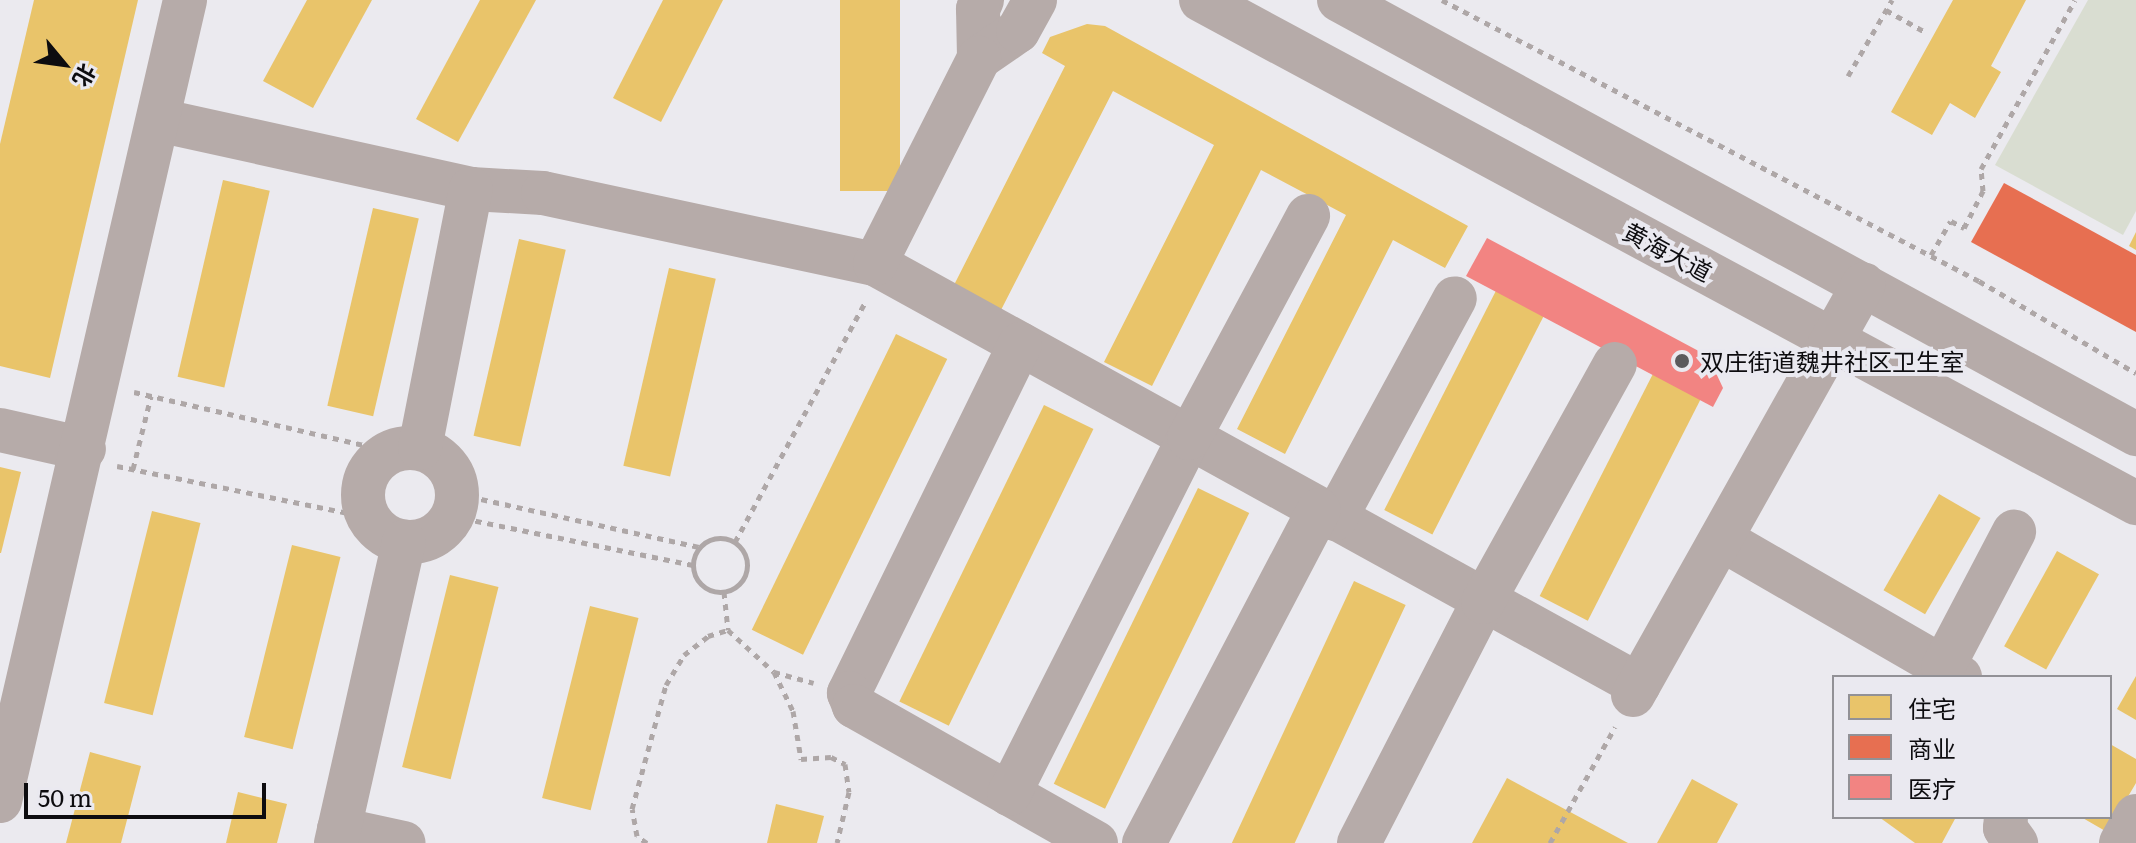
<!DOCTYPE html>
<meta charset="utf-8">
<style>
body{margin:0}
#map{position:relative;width:2136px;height:843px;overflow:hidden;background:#ebeaef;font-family:Literata,"Noto Sans SC",serif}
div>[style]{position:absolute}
.green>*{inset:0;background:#d9ddd1}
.homes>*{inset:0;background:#e9c46a;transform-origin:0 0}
.shops>*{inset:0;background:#e76f51}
.health>*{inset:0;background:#f28482}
.path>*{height:5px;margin-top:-2.5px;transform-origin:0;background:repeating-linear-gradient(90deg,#aea7a7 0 6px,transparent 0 12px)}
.path>.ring{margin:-2.5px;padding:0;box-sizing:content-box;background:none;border:5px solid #aea7a7;border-radius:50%}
.minor>*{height:44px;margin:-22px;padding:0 22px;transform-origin:22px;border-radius:22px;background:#b6aba9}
.minor>.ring{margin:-22px;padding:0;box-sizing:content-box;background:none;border:44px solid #b6aba9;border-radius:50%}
.dots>*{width:22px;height:22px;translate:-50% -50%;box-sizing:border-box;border:4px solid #eae9f0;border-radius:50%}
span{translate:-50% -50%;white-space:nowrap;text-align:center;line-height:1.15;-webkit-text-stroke:8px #eae9f0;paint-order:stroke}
.street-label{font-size:24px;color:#0d0c0f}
.poi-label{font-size:24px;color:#0d0c0f}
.left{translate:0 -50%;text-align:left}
.legend{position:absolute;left:1832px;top:675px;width:280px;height:144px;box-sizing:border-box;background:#eae9f0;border:2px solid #929196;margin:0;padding:10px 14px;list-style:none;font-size:24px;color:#0d0c0f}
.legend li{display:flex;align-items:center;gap:16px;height:40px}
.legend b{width:40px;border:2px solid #929196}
.north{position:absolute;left:24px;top:24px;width:80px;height:80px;-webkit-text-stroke:6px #eae9f0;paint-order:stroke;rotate:119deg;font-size:22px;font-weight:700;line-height:32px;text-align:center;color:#0d0c0f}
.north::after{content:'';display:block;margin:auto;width:28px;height:36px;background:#0d0c0f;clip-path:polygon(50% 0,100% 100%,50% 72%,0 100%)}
.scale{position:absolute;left:24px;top:783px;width:242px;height:36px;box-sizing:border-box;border:4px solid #0d0c0f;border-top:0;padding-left:10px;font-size:24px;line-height:28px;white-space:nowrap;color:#0d0c0f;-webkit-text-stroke:6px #eae9f0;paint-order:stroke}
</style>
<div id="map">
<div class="green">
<i style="clip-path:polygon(2088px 0,2136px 0,2136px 211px,2123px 235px,1995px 165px)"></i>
</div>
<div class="homes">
<i style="clip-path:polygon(34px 0,138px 0,50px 378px,0 366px,0 144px)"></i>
<i style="clip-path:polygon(307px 0,372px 0,313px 108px,263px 81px)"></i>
<i style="clip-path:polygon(480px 0,536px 0,458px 142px,416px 119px)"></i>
<i style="clip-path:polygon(663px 0,723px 0,661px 122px,613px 98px)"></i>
<i style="left:840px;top:0;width:60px;height:191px"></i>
<i style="clip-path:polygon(1953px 0,2026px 0,1991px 66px,2001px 72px,1975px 118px,1950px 103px,1932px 135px,1891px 112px)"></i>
<i style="clip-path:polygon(1087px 24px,1105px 26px,1468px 226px,1445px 268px,1393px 240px,1285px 454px,1237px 429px,1346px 215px,1261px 170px,1152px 386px,1104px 362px,1214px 145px,1113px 91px,1001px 310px,953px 287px,1065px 66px,1042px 53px,1050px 37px)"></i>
<i style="left:223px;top:180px;width:48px;height:202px;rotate:13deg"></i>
<i style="left:373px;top:208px;width:47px;height:203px;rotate:13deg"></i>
<i style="clip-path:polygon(2136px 232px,2136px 250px,2129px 246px)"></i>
<i style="left:519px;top:239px;width:48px;height:202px;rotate:13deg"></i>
<i style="left:669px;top:268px;width:48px;height:203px;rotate:13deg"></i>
<i style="left:1505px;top:273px;width:54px;height:266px;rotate:27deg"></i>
<i style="left:896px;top:334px;width:57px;height:329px;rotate:26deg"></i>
<i style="left:1660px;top:360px;width:54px;height:265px;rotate:27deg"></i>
<i style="left:1044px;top:405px;width:55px;height:330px;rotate:26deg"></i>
<i style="clip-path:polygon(0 467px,21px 472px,1px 553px,0 553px)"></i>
<i style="left:1198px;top:488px;width:57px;height:329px;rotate:26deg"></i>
<i style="left:1939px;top:494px;width:48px;height:111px;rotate:30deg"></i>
<i style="left:152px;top:511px;width:50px;height:198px;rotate:14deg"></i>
<i style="left:292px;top:545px;width:50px;height:198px;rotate:14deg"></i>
<i style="left:2057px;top:551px;width:48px;height:109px;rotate:29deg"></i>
<i style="left:450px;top:575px;width:50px;height:198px;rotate:14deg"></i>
<i style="left:1354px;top:581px;width:57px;height:290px;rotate:25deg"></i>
<i style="left:590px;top:606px;width:50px;height:198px;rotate:14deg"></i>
<i style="clip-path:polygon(2136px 676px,2136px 720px,2117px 709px)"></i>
<i style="clip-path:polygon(2110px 744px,2136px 759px,2136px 783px,2107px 832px,2081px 817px,2110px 817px)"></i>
<i style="clip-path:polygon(90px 752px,141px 766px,121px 843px,66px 843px)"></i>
<i style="clip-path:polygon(1507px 778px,1628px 843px,1472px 843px)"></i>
<i style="clip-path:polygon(1692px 779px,1738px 804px,1717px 843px,1657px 843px)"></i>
<i style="clip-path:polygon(238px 792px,287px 804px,277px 843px,226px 843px)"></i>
<i style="clip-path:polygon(776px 804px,824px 816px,817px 843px,767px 843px)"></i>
<i style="clip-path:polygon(1879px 817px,1956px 817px,1942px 843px,1915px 843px)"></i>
</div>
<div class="shops">
<i style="clip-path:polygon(2004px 183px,2136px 255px,2136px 332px,1971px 242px)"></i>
</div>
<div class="health">
<i style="clip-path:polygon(1487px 238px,1708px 356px,1723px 388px,1713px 407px,1466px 276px)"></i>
</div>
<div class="path">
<i style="left:1442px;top:0;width:606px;rotate:27.62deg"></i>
<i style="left:1979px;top:281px;width:182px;rotate:30.4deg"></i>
<i style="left:1886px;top:10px;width:47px;rotate:29.3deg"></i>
<i style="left:1848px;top:76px;width:88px;rotate:-59.9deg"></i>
<i style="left:1931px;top:255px;width:39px;rotate:-60deg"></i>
<i style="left:1951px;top:221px;width:15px;rotate:28deg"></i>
<i style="left:1964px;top:228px;width:42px;rotate:-62.8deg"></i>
<i style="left:1983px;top:191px;width:22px;rotate:-95deg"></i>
<i style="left:1981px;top:169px;width:193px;rotate:-60.9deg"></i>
<i style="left:134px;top:392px;width:258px;rotate:13deg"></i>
<i style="left:117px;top:466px;width:255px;rotate:11.5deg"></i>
<i style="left:133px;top:469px;width:75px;rotate:-76.1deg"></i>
<i style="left:458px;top:494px;width:248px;rotate:12.4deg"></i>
<i style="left:452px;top:516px;width:246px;rotate:11.5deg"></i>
<i class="ring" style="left:693px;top:538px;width:49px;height:49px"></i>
<i style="left:735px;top:542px;width:274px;rotate:-61.5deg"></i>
<i style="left:724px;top:592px;width:38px;rotate:84deg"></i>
<i style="left:728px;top:630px;width:62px;rotate:42.4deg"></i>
<i style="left:774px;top:672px;width:43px;rotate:64deg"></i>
<i style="left:793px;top:711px;width:49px;rotate:80.5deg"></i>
<i style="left:801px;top:759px;width:30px;rotate:-4deg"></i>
<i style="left:831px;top:757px;width:16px;rotate:27deg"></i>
<i style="left:845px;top:764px;width:28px;rotate:82deg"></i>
<i style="left:849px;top:792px;width:52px;rotate:103.2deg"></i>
<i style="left:774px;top:672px;width:41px;rotate:15.4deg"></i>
<i style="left:647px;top:843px;width:12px;rotate:-145deg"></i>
<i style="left:637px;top:836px;width:27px;rotate:-100deg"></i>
<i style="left:632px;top:809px;width:129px;rotate:-74.7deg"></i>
<i style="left:666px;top:685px;width:35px;rotate:-59deg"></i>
<i style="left:684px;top:655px;width:31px;rotate:-38deg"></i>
<i style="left:708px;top:636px;width:21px;rotate:-17deg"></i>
<i style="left:1550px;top:843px;width:133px;rotate:-60.7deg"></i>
</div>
<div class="minor">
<i style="left:982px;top:0;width:10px;rotate:114deg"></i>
<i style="left:978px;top:9px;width:49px;rotate:88.8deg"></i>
<i style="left:979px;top:58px;width:47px;rotate:-34.7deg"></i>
<i style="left:1018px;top:31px;width:35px;rotate:-61deg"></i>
<i style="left:1201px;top:0;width:1062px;rotate:28.28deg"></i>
<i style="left:1339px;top:0;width:908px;rotate:28.57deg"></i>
<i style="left:158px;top:120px;width:321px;rotate:12.4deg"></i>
<i style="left:471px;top:189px;width:72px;rotate:3.2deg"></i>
<i style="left:543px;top:193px;width:340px;rotate:12.1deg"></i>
<i style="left:875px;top:264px;width:872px;rotate:28.86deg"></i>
<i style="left:875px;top:264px;width:231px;rotate:-63.2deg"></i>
<i style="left:1020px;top:344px;width:389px;rotate:116.1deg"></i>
<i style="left:849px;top:693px;width:14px;rotate:69deg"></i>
<i style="left:854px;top:706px;width:278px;rotate:29.5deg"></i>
<i style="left:0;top:430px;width:86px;rotate:12.7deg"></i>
<i class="ring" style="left:363px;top:448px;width:50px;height:50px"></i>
<i style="left:420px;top:448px;width:264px;rotate:-78.9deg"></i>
<i style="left:1335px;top:519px;width:251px;rotate:-61.5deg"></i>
<i style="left:1721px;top:539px;width:276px;rotate:30deg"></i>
<i style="left:1943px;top:667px;width:153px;rotate:-62.3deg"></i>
<i style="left:1633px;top:695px;width:471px;rotate:-60.7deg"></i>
<i style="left:1009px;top:794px;width:399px;rotate:-63.2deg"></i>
<i style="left:1189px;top:438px;width:252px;rotate:-61.8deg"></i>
<i style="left:0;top:801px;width:822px;rotate:-76.99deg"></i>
<i style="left:2006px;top:817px;width:11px;rotate:95deg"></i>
<i style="left:2005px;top:828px;width:19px;rotate:54deg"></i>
<i style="left:339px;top:829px;width:66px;rotate:12.2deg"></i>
<i style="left:336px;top:843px;width:309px;rotate:-77.3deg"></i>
<i style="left:1144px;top:843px;width:376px;rotate:-62.3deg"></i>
<i style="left:1359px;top:843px;width:271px;rotate:-62.8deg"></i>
<i style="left:1483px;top:602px;width:272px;rotate:-61deg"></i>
<i style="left:2121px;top:843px;width:31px;rotate:-61deg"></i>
</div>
<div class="dots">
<i style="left:1682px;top:361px;background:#5b5a5d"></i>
</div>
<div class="street-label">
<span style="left:1668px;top:251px;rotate:28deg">黄海大道</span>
</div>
<div class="poi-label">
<span class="left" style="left:1700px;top:361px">双庄街道魏井社区卫生室</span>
</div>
<ul class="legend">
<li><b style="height:22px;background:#e9c46a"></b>住宅</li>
<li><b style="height:22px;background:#e76f51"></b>商业</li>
<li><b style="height:22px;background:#f28482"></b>医疗</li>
</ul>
<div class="north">北</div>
<div class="scale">50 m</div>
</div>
